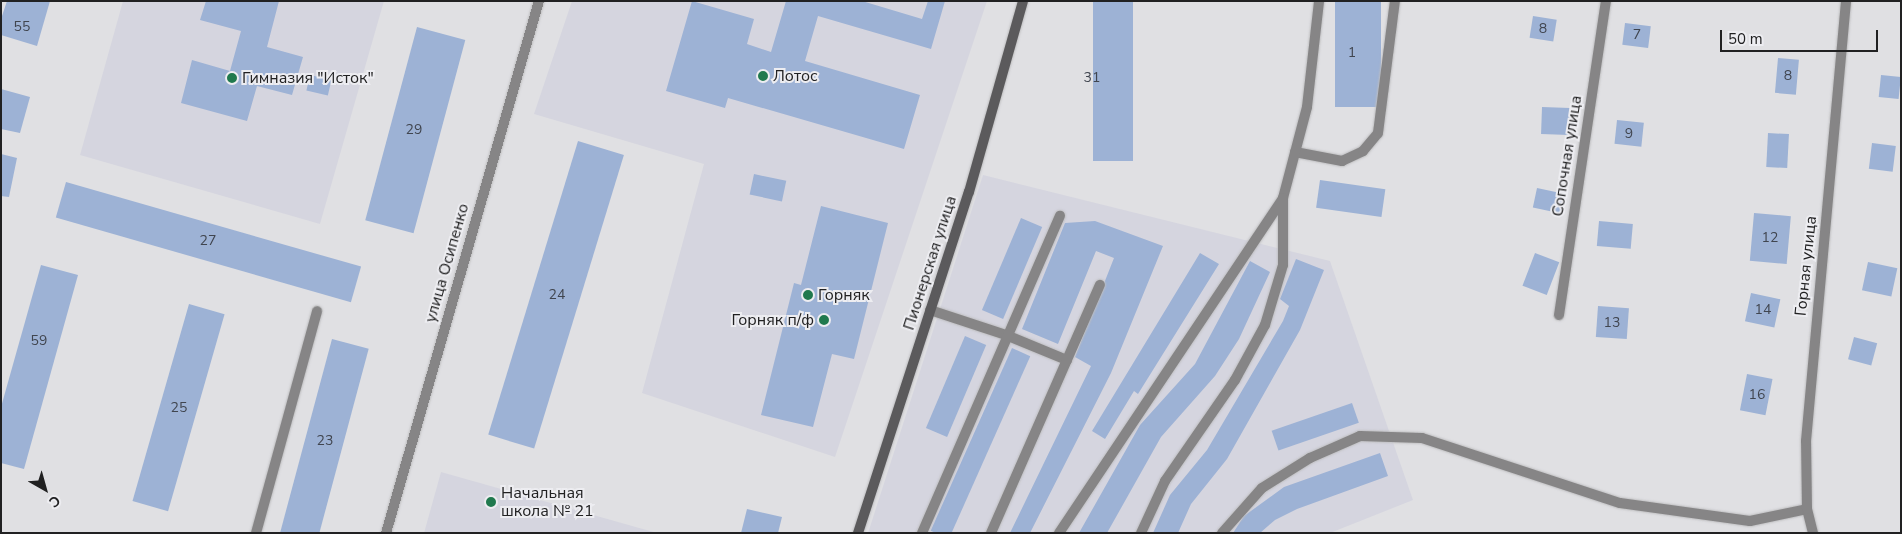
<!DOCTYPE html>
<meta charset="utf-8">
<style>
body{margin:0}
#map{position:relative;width:1902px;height:534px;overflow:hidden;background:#e0e0e3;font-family:"Nunito Sans",sans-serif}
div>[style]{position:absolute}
.built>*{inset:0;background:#d5d5df}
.building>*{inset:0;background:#9db2d5;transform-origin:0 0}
.roads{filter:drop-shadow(0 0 1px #bebec0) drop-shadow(0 0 1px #bebec0)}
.lane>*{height:10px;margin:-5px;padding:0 5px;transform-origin:5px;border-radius:5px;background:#868586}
.street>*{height:10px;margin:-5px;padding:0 5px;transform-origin:5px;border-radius:5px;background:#868586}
.secondary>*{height:10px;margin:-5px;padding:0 5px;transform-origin:5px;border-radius:5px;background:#5b5a5c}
.dots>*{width:14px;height:14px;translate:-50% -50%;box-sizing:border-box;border:2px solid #ededf1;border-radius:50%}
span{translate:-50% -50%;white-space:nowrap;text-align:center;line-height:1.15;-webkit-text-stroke:4px #ededf1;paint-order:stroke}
.number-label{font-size:14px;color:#40454f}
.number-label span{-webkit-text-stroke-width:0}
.poi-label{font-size:16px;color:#212122}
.left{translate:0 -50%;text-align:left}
.right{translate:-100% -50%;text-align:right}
.street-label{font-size:16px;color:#212122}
.frame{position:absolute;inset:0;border:2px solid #212122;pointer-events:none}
.north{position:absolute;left:20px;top:464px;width:50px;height:50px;-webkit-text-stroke:4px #ededf1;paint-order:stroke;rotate:142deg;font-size:14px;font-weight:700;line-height:20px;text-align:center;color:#212122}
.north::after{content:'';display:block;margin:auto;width:18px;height:22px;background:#212122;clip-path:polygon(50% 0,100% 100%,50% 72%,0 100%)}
.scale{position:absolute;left:1720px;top:30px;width:158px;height:22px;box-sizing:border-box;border:2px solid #212122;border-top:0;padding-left:6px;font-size:15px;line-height:18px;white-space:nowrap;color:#212122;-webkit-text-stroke:4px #ededf1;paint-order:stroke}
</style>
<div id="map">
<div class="built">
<i style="clip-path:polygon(123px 1px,384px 1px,320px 224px,80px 155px)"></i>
<i style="clip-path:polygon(572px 1px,987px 1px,835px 457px,642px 393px,704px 164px,534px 114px)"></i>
<i style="clip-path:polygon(983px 175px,1330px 261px,1413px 500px,1330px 533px,868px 533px)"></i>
<i style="clip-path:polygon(441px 472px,657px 533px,424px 533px)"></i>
</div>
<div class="building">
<i style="clip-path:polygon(7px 1px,50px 1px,37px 46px,1px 35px,1px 19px)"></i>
<i style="clip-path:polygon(206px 1px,279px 1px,267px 47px,303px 57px,292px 95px,257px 86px,247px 121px,181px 103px,192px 60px,230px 71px,241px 31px,200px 20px)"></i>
<i style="clip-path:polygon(692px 1px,754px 19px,747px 44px,771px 52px,786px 1px,862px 1px,922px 19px,928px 1px,945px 1px,931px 49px,818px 16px,805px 61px,920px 95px,904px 149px,728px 98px,725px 108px,666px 91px)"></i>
<i style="left:1093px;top:1px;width:40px;height:160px"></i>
<i style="left:1335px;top:1px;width:46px;height:106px"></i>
<i style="left:1533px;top:16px;width:24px;height:22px;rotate:9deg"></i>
<i style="left:1625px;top:23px;width:26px;height:22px;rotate:7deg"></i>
<i style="left:417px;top:27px;width:50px;height:200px;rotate:15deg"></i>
<i style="left:1778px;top:58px;width:21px;height:35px;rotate:5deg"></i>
<i style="left:310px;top:75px;width:22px;height:16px;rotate:13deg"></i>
<i style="left:1881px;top:75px;width:20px;height:22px;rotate:6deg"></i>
<i style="clip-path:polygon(1px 89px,30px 97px,20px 133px,1px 129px)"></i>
<i style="left:1542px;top:107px;width:28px;height:27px;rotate:2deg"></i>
<i style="left:1617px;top:120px;width:27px;height:24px;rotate:6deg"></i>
<i style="left:1768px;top:133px;width:21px;height:34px;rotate:3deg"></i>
<i style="left:578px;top:141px;width:48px;height:307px;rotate:17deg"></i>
<i style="left:1872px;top:143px;width:24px;height:26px;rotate:7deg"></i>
<i style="clip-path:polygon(1px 154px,17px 158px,9px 197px,1px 196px)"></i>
<i style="left:754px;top:174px;width:33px;height:21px;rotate:12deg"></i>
<i style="left:1320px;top:180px;width:66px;height:28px;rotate:8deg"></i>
<i style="left:66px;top:182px;width:307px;height:37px;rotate:16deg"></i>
<i style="left:1537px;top:188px;width:30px;height:20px;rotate:12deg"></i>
<i style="clip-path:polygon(821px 206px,888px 223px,854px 359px,832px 354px,813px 427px,761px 415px,794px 283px,801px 285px)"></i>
<i style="left:1754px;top:213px;width:37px;height:48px;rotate:5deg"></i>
<i style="left:1021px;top:218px;width:23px;height:100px;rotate:23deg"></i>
<i style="clip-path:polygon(1095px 221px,1163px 246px,1111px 373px,1030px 533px,1010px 533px,1091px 366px,1075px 357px,1114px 258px,1096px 251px,1058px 344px,1022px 329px,1065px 223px)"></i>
<i style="left:1599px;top:221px;width:34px;height:25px;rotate:5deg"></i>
<i style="clip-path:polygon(1200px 253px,1219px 264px,1138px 394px,1134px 391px,1105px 439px,1092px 431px)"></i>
<i style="left:1535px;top:253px;width:26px;height:35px;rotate:21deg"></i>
<i style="clip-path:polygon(1296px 259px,1324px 270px,1300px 330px,1227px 459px,1191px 504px,1178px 533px,1153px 533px,1170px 495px,1207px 450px,1283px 321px,1289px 306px,1280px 299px)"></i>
<i style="clip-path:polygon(1250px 261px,1270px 272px,1239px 339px,1215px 376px,1161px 437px,1107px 533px,1079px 533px,1140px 425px,1195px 364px)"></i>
<i style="left:1868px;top:262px;width:30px;height:29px;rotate:12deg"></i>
<i style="clip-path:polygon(41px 265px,78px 275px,24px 469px,1px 463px,1px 407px)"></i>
<i style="left:1751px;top:293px;width:30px;height:29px;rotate:12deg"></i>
<i style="left:189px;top:304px;width:37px;height:205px;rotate:16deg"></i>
<i style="left:1598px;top:306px;width:31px;height:31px;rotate:4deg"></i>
<i style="left:965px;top:336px;width:23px;height:100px;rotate:23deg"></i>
<i style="left:1854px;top:337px;width:24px;height:23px;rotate:15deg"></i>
<i style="left:332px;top:339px;width:38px;height:201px;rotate:15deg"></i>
<i style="left:1012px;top:348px;width:20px;height:200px;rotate:24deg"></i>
<i style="left:1747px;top:374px;width:26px;height:37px;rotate:11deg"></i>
<i style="left:1352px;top:403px;width:21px;height:85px;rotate:71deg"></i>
<i style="clip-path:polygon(1380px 453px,1388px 476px,1297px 509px,1275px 520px,1260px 533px,1233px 533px,1244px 516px,1284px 487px)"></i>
<i style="clip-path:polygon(747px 509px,782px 517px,778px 533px,741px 533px)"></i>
</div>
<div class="roads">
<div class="lane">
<i style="left:1295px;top:152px;width:48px;rotate:10.8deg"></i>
<i style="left:1342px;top:161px;width:23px;rotate:-25deg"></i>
<i style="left:1363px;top:151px;width:23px;rotate:-50deg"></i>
<i style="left:1378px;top:133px;width:133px;rotate:-82.7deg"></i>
<i style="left:930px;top:310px;width:80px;rotate:18.2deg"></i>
<i style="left:1006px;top:335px;width:66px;rotate:22.3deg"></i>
<i style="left:1559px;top:315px;width:317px;rotate:-81.5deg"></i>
<i style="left:256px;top:533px;width:230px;rotate:-74.6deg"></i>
<i style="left:922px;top:533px;width:346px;rotate:-66.5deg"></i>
<i style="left:991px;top:533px;width:271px;rotate:-66.3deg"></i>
<i style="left:1059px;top:533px;width:403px;rotate:-56.2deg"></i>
<i style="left:1283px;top:198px;width:94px;rotate:-75.2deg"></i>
<i style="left:1307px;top:107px;width:107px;rotate:-83.5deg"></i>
<i style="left:1141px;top:533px;width:57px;rotate:-65.2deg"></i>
<i style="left:1165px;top:481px;width:123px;rotate:-55.3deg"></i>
<i style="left:1235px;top:380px;width:63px;rotate:-61.4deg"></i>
<i style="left:1265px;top:325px;width:63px;rotate:-73.3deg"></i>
<i style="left:1283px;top:265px;width:67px;rotate:-90deg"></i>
<i style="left:1222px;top:533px;width:60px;rotate:-48.4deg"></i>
<i style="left:1262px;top:488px;width:57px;rotate:-32deg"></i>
<i style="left:1310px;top:458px;width:55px;rotate:-23.7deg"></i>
<i style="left:1360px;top:436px;width:62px;rotate:1.8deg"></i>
<i style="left:1422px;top:438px;width:208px;rotate:18.2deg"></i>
<i style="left:1620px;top:503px;width:131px;rotate:7.9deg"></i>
<i style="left:1750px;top:521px;width:58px;rotate:-11.9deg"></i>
</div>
<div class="street">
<i style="left:386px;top:533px;width:554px;rotate:-73.96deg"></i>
<i style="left:1813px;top:533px;width:25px;rotate:-104deg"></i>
<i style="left:1807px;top:509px;width:68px;rotate:-90.8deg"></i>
<i style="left:1806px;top:441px;width:442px;rotate:-84.8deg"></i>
</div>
<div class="secondary">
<i style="left:858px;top:533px;width:359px;rotate:-72deg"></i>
<i style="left:969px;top:192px;width:198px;rotate:-74.2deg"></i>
</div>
</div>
<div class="dots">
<i style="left:763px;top:76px;background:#20794e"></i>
<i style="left:232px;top:78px;background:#20794e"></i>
<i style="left:808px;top:295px;background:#20794e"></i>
<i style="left:824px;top:320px;background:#20794e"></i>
<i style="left:491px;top:502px;background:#20794e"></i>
</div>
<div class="number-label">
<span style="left:22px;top:27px">55</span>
<span style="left:1543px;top:29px">8</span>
<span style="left:1637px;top:35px">7</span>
<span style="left:1352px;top:53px">1</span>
<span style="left:1788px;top:76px">8</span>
<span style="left:1092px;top:78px">31</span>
<span style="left:414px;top:130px">29</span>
<span style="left:1629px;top:134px">9</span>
<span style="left:1770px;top:238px">12</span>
<span style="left:208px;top:241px">27</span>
<span style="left:557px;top:295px">24</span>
<span style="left:1763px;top:310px">14</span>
<span style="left:1612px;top:323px">13</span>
<span style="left:39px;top:341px">59</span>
<span style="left:1757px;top:395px">16</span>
<span style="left:179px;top:408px">25</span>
<span style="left:325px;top:441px">23</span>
</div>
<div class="poi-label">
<span class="left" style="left:773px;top:76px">Лотос</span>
<span class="left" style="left:242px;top:78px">Гимназия "Исток"</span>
<span class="left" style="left:818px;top:295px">Горняк</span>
<span class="right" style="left:814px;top:320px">Горняк п/ф</span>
<span class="left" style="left:501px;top:502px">Начальная<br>школа № 21</span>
</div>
<div class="street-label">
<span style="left:1567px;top:156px;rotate:-81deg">Сопочная улица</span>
<span style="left:447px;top:263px;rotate:-74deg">улица Осипенко</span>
<span style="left:930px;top:263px;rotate:-72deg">Пионерская улица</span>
<span style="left:1806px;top:266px;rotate:-84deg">Горная улица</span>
</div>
<div class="frame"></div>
<div class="north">С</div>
<div class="scale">50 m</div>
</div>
